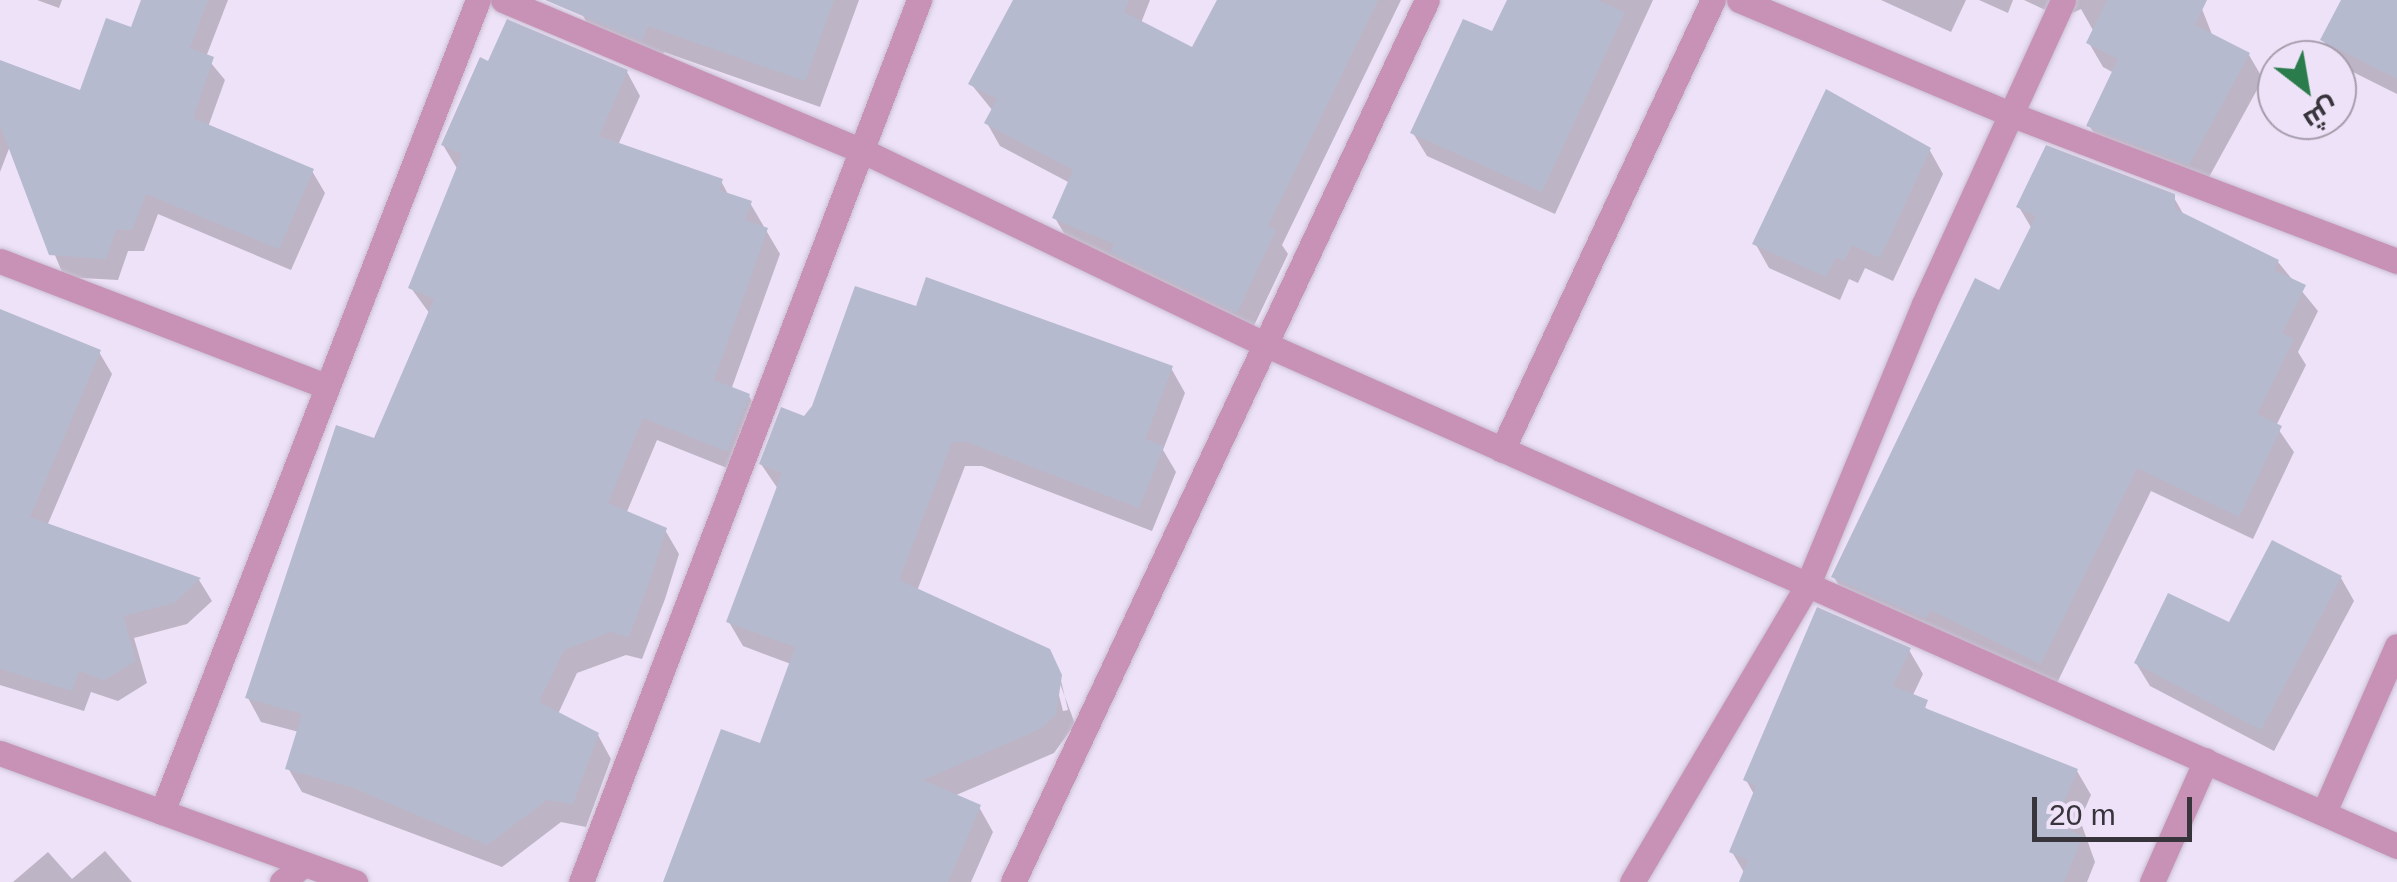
<!DOCTYPE html>
<meta charset="utf-8">
<style>
body{margin:0}
#map{position:relative;width:2397px;height:882px;overflow:hidden;background:#ede2f7;font-family:Helvetica,Cairo,sans-serif}
div>[style]{position:absolute}
.shadow>*{inset:0;background:#0003}
.building>*{inset:0;background:#b6bacf}
.roads{filter:drop-shadow(0 0 2px #c9bfd2) drop-shadow(0 0 2px #c9bfd2)}
.minor>*{height:25px;margin:-12.5px;padding:0 12.5px;transform-origin:12.5px;border-radius:12.5px;background:#c892b6}
.tertiary>*{height:25px;margin:-12.5px;padding:0 12.5px;transform-origin:12.5px;border-radius:12.5px;background:#c892b6}
span{translate:-50% -50%;white-space:nowrap;text-align:center;line-height:1.15;-webkit-text-stroke:10px #ede2f7;paint-order:stroke}
.north{position:absolute;left:2257px;top:40px;width:100px;height:100px;box-sizing:border-box;background:#ede2f7;border:2px solid #a59cac;border-radius:50%;rotate:149deg;font-size:28px;font-weight:700;line-height:40px;text-align:center;color:#38343c}
.north::after{content:'';display:block;margin:auto;width:35px;height:45px;background:#2b7c4d;clip-path:polygon(50% 0,100% 100%,50% 72%,0 100%)}
.scale{position:absolute;left:2032px;top:797px;width:160px;height:45px;box-sizing:border-box;border:5px solid #38343c;border-top:0;padding-left:12px;font-size:30px;line-height:35px;white-space:nowrap;color:#38343c;-webkit-text-stroke:8px #ede2f7;paint-order:stroke}
</style>
<div id="map">
<div class="shadow">
<i style="clip-path:polygon(37px 0,62px 0,59px 8px)"></i>
<i style="clip-path:polygon(143px 0,228px 0,206px 57px,225px 80px,208px 127px,312px 171px,325px 193px,291px 270px,158px 214px,144px 251px,128px 251px,118px 280px,64px 277px,10px 146px,0 172px,0 63px,82px 93px,132px 30px)"></i>
<i style="clip-path:polygon(586px 0,859px 0,820px 107px,664px 52px,657px 67px,598px 42px,582px 14px)"></i>
<i style="clip-path:polygon(1016px 0,1150px 0,1141px 23px,1193px 51px,1220px 0,1401px 0,1282px 245px,1288px 254px,1250px 334px,1068px 240px,1055px 218px,1070px 183px,1000px 146px,987px 123px,993px 111px,971px 84px)"></i>
<i style="clip-path:polygon(1539px 0,1653px 0,1555px 214px,1427px 156px,1413px 133px,1493px 35px)"></i>
<i style="clip-path:polygon(1881px 0,1966px 0,1951px 32px)"></i>
<i style="clip-path:polygon(1979px 0,2013px 0,2008px 13px)"></i>
<i style="clip-path:polygon(2024px 0,2184px 0,2202px 9px,2213px 37px,2249px 55px,2263px 79px,2203px 188px,2103px 149px,2089px 125px,2114px 73px,2103px 67px,2089px 43px,2094px 32px,2081px 9px,2062px 18px)"></i>
<i style="clip-path:polygon(2344px 0,2397px 0,2397px 94px,2337px 64px,2323px 40px)"></i>
<i style="clip-path:polygon(489px 64px,627px 72px,640px 96px,618px 145px,721px 181px,729px 196px,750px 203px,780px 254px,731px 390px,749px 396px,762px 420px,742px 474px,657px 440px,626px 514px,665px 530px,679px 554px,665px 599px,642px 659px,626px 655px,577px 673px,558px 714px,598px 735px,611px 759px,586px 827px,561px 822px,502px 867px,302px 792px,288px 768px,299px 732px,261px 722px,248px 698px,376px 442px,430px 314px,411px 288px,458px 170px,443px 145px)"></i>
<i style="clip-path:polygon(1929px 149px,1943px 174px,1893px 281px,1865px 268px,1858px 283px,1849px 279px,1840px 300px,1769px 268px,1755px 243px)"></i>
<i style="clip-path:polygon(2173px 196px,2185px 217px,2278px 262px,2318px 311px,2298px 352px,2306px 365px,2276px 426px,2294px 452px,2253px 539px,2151px 491px,2055px 687px,1848px 601px,1834px 577px,2000px 293px,2032px 229px,2019px 207px)"></i>
<i style="clip-path:polygon(evenodd,917px 309px,1171px 368px,1185px 393px,1163px 450px,1176px 472px,1152px 531px,982px 466px,965px 466px,917px 591px,1048px 651px,1075px 724px,1054px 753px,954px 796px,979px 807px,993px 832px,971px 882px,665px 882px,761px 746px,791px 664px,743px 646px,729px 622px,778px 489px,761px 464px,917px 309px,1052px 668px,1058px 668px,1068px 710px,1063px 711px,1052px 668px)"></i>
<i style="clip-path:polygon(0 312px,99px 352px,112px 374px,47px 526px,199px 580px,212px 601px,187px 624px,134px 638px,147px 683px,118px 701px,91px 692px,84px 711px,0 685px)"></i>
<i style="clip-path:polygon(2341px 578px,2354px 601px,2274px 751px,2150px 686px,2136px 663px)"></i>
<i style="clip-path:polygon(1909px 650px,1923px 674px,1912px 697px,1933px 714px,2077px 771px,2091px 795px,2080px 820px,2095px 862px,2087px 882px,1742px 882px,1745px 874px,1732px 852px,1755px 796px,1746px 780px)"></i>
<i style="clip-path:polygon(105px 851px,132px 882px,13px 882px,48px 852px,72px 879px)"></i>
</div>
<div class="building">
<i style="clip-path:polygon(141px 0,208px 0,190px 48px,214px 57px,193px 118px,314px 169px,279px 249px,146px 194px,132px 230px,116px 230px,106px 259px,49px 255px,0 125px,0 60px,80px 90px,106px 18px,131px 27px)"></i>
<i style="clip-path:polygon(545px 0,834px 0,805px 81px,648px 26px,642px 41px)"></i>
<i style="clip-path:polygon(1013px 0,1129px 0,1124px 12px,1192px 47px,1217px 0,1378px 0,1268px 226px,1276px 230px,1237px 313px,1110px 252px,1114px 244px,1052px 218px,1073px 170px,984px 123px,997px 99px,968px 84px)"></i>
<i style="clip-path:polygon(1507px 0,1597px 0,1625px 12px,1542px 192px,1410px 133px,1463px 19px,1492px 31px)"></i>
<i style="clip-path:polygon(2107px 0,2207px 0,2195px 25px,2250px 53px,2189px 165px,2086px 126px,2118px 59px,2086px 43px)"></i>
<i style="clip-path:polygon(2341px 0,2397px 0,2397px 79px,2320px 40px)"></i>
<i style="clip-path:polygon(507px 19px,628px 70px,599px 136px,723px 179px,719px 190px,752px 201px,745px 220px,768px 228px,714px 380px,750px 394px,728px 452px,643px 418px,608px 503px,667px 528px,652px 574px,629px 637px,611px 632px,564px 650px,539px 702px,599px 733px,573px 804px,547px 800px,487px 845px,351px 787px,285px 769px,302px 714px,245px 698px,336px 425px,374px 438px,434px 299px,408px 288px,462px 154px,441px 145px,480px 57px,488px 61px)"></i>
<i style="clip-path:polygon(1826px 89px,1931px 148px,1880px 258px,1852px 245px,1844px 261px,1836px 257px,1826px 277px,1752px 244px)"></i>
<i style="clip-path:polygon(2046px 145px,2175px 194px,2175px 209px,2279px 260px,2274px 270px,2306px 285px,2282px 333px,2294px 339px,2257px 414px,2282px 426px,2239px 517px,2137px 468px,2041px 664px,1930px 610px,1926px 619px,1831px 577px,1975px 278px,1999px 290px,2036px 216px,2016px 207px)"></i>
<i style="clip-path:polygon(926px 277px,1173px 366px,1145px 439px,1164px 446px,1139px 508px,967px 442px,952px 442px,899px 580px,1050px 649px,1062px 675px,1056px 715px,1040px 729px,923px 780px,981px 805px,948px 882px,663px 882px,721px 729px,760px 743px,795px 647px,726px 622px,782px 473px,759px 464px,781px 407px,804px 416px,812px 406px,855px 286px,916px 306px)"></i>
<i style="clip-path:polygon(0 309px,101px 350px,30px 517px,201px 578px,174px 603px,123px 616px,136px 661px,104px 680px,79px 671px,72px 691px,0 669px)"></i>
<i style="clip-path:polygon(2272px 540px,2342px 576px,2261px 730px,2134px 663px,2168px 593px,2229px 622px)"></i>
<i style="clip-path:polygon(1817px 607px,1911px 648px,1893px 686px,1928px 700px,1925px 708px,2078px 769px,2064px 802px,2075px 807px,2066px 828px,2083px 836px,2064px 882px,1739px 882px,1748px 860px,1729px 852px,1756px 786px,1743px 780px)"></i>
</div>
<div class="roads">
<div class="minor">
<i style="left:503px;top:0;width:390px;rotate:22.8deg"></i>
<i style="left:863px;top:151px;width:450px;rotate:25.7deg"></i>
<i style="left:1269px;top:346px;width:1234px;rotate:23.91deg"></i>
<i style="left:1739px;top:0;width:294px;rotate:22.8deg"></i>
<i style="left:2010px;top:114px;width:414px;rotate:20.8deg"></i>
<i style="left:0;top:261px;width:346px;rotate:21deg"></i>
<i style="left:1502px;top:450px;width:497px;rotate:-64.9deg"></i>
<i style="left:162px;top:812px;width:871px;rotate:-68.74deg"></i>
<i style="left:2324px;top:812px;width:181px;rotate:-66.3deg"></i>
<i style="left:282px;top:882px;width:28px;rotate:-39deg"></i>
<i style="left:581px;top:882px;width:945px;rotate:-69.03deg"></i>
<i style="left:1013px;top:882px;width:974px;rotate:-64.86deg"></i>
<i style="left:1632px;top:882px;width:346px;rotate:-59.4deg"></i>
<i style="left:1808px;top:584px;width:303px;rotate:-67.5deg"></i>
<i style="left:1924px;top:304px;width:334px;rotate:-65.4deg"></i>
<i style="left:2152px;top:882px;width:133px;rotate:-66.1deg"></i>
</div>
<div class="tertiary">
<i style="left:0;top:753px;width:378px;rotate:20deg"></i>
</div>
</div>
<div class="north">ش</div>
<div class="scale">20 m</div>
</div>
